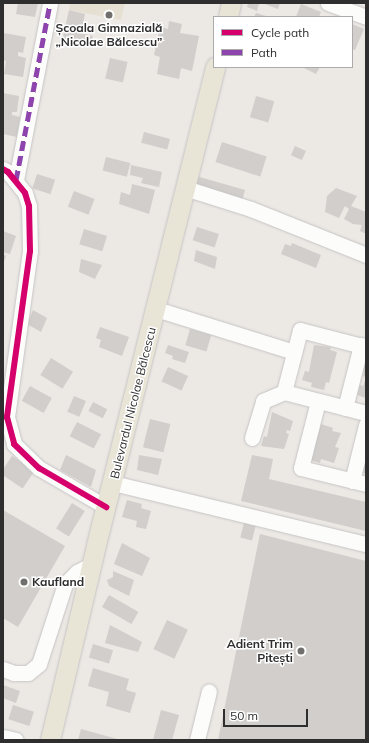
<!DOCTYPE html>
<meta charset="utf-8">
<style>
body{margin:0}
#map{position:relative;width:369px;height:743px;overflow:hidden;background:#ece8e4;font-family:Mulish,sans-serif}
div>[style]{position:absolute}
.education>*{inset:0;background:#e6e0d3}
.building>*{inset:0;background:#d1cecb;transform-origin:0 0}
.roads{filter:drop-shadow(0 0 1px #c5c4c5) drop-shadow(0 0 1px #c5c4c5)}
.minor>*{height:15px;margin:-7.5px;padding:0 7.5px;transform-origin:7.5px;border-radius:7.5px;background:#fcfcfb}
.major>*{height:19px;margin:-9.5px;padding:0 9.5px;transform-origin:9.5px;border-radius:9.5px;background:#e8e4d6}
.quiet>*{height:5px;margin-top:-2.5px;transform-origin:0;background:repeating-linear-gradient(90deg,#8e44ad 0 10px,transparent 0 15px)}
.cycleway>*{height:6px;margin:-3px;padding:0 3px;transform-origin:3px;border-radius:3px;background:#d6006c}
.dots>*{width:11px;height:11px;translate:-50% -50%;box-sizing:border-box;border:2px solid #fff;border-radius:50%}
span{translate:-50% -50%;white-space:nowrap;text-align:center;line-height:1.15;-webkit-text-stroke:3px #fff;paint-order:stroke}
.poi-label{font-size:12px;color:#2e2e2e;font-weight:700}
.left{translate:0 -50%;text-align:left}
.right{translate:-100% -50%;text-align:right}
.street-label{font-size:12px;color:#2e2e2e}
.frame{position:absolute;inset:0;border:4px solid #2e2e2e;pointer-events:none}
.legend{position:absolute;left:213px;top:16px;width:140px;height:52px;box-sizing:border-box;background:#fff;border:1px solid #ababab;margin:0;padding:5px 7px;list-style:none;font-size:12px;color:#2e2e2e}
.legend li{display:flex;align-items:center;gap:8px;height:20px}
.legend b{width:20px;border:1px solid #ababab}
.scale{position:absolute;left:223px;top:709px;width:85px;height:18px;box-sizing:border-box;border:2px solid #2e2e2e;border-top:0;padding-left:5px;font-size:12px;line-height:14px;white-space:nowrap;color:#2e2e2e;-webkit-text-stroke:3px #fff;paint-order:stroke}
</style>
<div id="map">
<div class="education">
<i style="clip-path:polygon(70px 3px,125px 3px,121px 20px,69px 10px)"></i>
</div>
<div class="building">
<i style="clip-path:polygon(18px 3px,38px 3px,35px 17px,16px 14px)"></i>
<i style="clip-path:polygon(248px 3px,259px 3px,257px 11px,247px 7px)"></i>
<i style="clip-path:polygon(262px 3px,280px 3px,278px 9px)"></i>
<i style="clip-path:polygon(301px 4px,321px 12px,319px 17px,296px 17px)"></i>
<i style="clip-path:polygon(69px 10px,85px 14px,81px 33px,93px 36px,90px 47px,62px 41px)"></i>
<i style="clip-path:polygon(256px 13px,269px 17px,254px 17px)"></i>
<i style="clip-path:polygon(169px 21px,182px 24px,180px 33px,199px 36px,192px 71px,181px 68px,179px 79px,157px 74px,160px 57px,154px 55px,160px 27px,168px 29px)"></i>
<i style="clip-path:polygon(352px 24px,364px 29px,355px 50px,352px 49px)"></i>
<i style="clip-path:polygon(4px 33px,26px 37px,23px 53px,18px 52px,18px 56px,26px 58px,23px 77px,4px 74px,6px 61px,3px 60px)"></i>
<i style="left:110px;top:58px;width:18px;height:21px;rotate:13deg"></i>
<i style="clip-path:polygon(302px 67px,320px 67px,316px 74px)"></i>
<i style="clip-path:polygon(3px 93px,19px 96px,17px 112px,12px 112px,12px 115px,20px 117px,17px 137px,3px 134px)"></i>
<i style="left:256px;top:96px;width:19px;height:22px;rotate:16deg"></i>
<i style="left:144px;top:132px;width:27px;height:11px;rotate:15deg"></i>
<i style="left:222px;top:142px;width:47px;height:21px;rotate:18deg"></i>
<i style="left:295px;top:146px;width:12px;height:10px;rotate:24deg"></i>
<i style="left:106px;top:157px;width:25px;height:14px;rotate:14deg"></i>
<i style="clip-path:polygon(131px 165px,162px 172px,159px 187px,141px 183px,143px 178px,130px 175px)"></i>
<i style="left:37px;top:174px;width:19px;height:15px;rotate:18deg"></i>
<i style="left:196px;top:176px;width:51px;height:13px;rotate:16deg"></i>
<i style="clip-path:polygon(132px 184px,155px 190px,149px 214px,119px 204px,121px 192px,130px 195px)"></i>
<i style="clip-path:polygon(336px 188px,357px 196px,351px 206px,366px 212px,366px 234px,360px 231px,362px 225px,353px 224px,344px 219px,349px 209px,345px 206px,339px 218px,325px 212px,327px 196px)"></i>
<i style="left:74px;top:191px;width:22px;height:17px;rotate:21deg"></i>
<i style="left:197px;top:227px;width:23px;height:14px;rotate:18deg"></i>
<i style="left:84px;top:229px;width:24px;height:16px;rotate:17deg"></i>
<i style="clip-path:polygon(3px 231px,16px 236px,10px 254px,3px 252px)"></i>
<i style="clip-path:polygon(292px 243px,321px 255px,316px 268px,281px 254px,285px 244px,291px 246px)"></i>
<i style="clip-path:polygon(196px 250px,217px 257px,215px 269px,194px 261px)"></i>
<i style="clip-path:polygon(3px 254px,6px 256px,3px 264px)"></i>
<i style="clip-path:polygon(81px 259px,102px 265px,95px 279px,79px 272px)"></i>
<i style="clip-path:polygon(33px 310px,47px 318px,41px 332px,27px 324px)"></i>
<i style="clip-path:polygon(100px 327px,129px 337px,122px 356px,99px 347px,101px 340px,96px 338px)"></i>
<i style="left:190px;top:329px;width:22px;height:17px;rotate:16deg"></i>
<i style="clip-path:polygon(168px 345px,189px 352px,185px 363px,172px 359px,173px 356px,165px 353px)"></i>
<i style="clip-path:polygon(314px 345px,331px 347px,330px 350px,337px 352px,329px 383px,326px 382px,324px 390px,311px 387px,312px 383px,302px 380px,305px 371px,309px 372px)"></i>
<i style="left:51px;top:358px;width:26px;height:20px;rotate:32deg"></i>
<i style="clip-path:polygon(360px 361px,366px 362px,366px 377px,363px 376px,364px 371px,357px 369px)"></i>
<i style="left:168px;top:367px;width:22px;height:16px;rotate:24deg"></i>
<i style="clip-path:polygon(366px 378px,366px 398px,357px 395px,359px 385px,363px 386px)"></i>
<i style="left:30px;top:386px;width:25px;height:17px;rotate:29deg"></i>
<i style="left:74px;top:396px;width:13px;height:17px;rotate:23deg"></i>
<i style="left:93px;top:402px;width:16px;height:10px;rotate:27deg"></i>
<i style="clip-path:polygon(272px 412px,293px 421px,290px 431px,287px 430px,286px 433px,289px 434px,284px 449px,261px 446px,264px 436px,267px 437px)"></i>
<i style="left:150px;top:419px;width:21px;height:29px;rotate:14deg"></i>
<i style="left:77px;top:422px;width:27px;height:16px;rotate:27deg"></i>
<i style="clip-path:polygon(321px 424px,333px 428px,332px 431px,341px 433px,335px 447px,339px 448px,334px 463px,321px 459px,320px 463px,310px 460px,307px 428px,319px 431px)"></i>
<i style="clip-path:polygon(66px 455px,96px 470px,91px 487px,60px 470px)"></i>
<i style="clip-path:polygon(139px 455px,162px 459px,158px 475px,137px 470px)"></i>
<i style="clip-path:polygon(252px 455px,273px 459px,269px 479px,366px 502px,366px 531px,241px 501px)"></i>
<i style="left:12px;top:456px;width:27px;height:21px;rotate:34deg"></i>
<i style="clip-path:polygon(363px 462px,366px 462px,366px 474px,361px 472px)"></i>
<i style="clip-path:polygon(127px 500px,142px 504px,141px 508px,151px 511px,146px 529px,136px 527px,137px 521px,122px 517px)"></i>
<i style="left:72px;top:503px;width:15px;height:30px;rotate:32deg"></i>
<i style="clip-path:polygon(3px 510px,65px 546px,18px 627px,3px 618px)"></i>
<i style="left:244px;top:523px;width:12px;height:15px;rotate:14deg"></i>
<i style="clip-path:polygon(260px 534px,366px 561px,366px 740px,218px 740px)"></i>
<i style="clip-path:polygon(122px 543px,150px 558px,142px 576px,114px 564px)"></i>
<i style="clip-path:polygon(113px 571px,134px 580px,129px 596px,109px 586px,107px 580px,113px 577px)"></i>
<i style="left:109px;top:595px;width:34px;height:14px;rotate:30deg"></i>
<i style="left:167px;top:620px;width:23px;height:32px;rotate:25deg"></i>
<i style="clip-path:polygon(110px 625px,142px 642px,138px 652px,105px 643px)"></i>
<i style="left:93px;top:644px;width:21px;height:14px;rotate:17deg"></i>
<i style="clip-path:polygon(93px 668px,129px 679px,126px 690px,136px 693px,130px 713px,106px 706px,109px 692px,88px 686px)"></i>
<i style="clip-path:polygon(3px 685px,20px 691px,16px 703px,3px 698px)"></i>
<i style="left:13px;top:705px;width:22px;height:15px;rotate:18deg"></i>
<i style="clip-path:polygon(161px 710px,179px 715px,172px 740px,153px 740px)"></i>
<i style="clip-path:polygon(81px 729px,121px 740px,78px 740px)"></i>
</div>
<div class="roads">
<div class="minor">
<i style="left:328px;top:3px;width:40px;rotate:20.2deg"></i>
<i style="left:3px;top:169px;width:6px;rotate:31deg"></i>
<i style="left:8px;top:172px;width:27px;rotate:51deg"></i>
<i style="left:25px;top:193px;width:14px;rotate:73deg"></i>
<i style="left:29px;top:206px;width:45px;rotate:88.7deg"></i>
<i style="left:30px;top:251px;width:168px;rotate:97.9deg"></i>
<i style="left:7px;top:417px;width:28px;rotate:75deg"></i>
<i style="left:14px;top:444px;width:35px;rotate:44deg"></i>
<i style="left:39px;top:468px;width:78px;rotate:30.2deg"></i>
<i style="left:16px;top:180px;width:180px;rotate:-79.1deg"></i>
<i style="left:185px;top:188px;width:69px;rotate:17.7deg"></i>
<i style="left:251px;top:209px;width:124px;rotate:21.8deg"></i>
<i style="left:156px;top:309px;width:145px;rotate:17.3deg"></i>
<i style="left:284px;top:392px;width:64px;rotate:-75.5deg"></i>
<i style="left:300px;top:330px;width:68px;rotate:14.4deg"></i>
<i style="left:318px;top:401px;width:69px;rotate:104.2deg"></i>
<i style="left:301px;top:468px;width:67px;rotate:13.8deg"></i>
<i style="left:345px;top:408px;width:65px;rotate:-75.7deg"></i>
<i style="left:252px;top:438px;width:39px;rotate:-73deg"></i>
<i style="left:263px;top:401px;width:23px;rotate:-23deg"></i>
<i style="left:284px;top:392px;width:85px;rotate:14.4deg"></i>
<i style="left:352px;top:481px;width:58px;rotate:-76deg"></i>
<i style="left:113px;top:483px;width:260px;rotate:13.6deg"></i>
<i style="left:3px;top:669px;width:12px;rotate:20deg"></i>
<i style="left:14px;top:673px;width:14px"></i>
<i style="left:28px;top:673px;width:14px;rotate:-39deg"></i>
<i style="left:39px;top:664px;width:84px;rotate:-72deg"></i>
<i style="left:65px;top:584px;width:17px;rotate:-45deg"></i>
<i style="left:77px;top:572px;width:16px;rotate:-27deg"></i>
<i style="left:3px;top:737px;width:13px;rotate:13deg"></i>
<i style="left:197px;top:740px;width:50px;rotate:-76.2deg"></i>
</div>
<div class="major">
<i style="left:228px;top:17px;width:14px;rotate:-78deg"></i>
<i style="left:50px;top:740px;width:200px;rotate:-76.7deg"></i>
<i style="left:96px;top:545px;width:493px;rotate:-76deg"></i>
</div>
</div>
<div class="quiet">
<i style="left:16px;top:180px;width:180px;rotate:-79.1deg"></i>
</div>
<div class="cycleway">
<i style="left:3px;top:169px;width:6px;rotate:31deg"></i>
<i style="left:8px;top:172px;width:27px;rotate:51deg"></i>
<i style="left:25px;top:193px;width:14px;rotate:73deg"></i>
<i style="left:29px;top:206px;width:45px;rotate:88.7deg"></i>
<i style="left:30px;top:251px;width:168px;rotate:97.9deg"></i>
<i style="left:7px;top:417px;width:28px;rotate:75deg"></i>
<i style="left:14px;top:444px;width:35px;rotate:44deg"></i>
<i style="left:39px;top:468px;width:78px;rotate:30.2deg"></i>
</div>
<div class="dots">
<i style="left:109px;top:15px;background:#706f6e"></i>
<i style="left:24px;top:582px;background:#706f6e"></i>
<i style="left:301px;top:651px;background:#706f6e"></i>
</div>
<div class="poi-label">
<span style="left:109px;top:35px">Școala Gimnazială<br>„Nicolae Bălcescu”</span>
<span class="left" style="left:32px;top:582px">Kaufland</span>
<span class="right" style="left:293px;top:651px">Adient Trim<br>Pitești</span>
</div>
<div class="street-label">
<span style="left:133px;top:403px;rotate:-76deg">Bulevardul Nicolae Bălcescu</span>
</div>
<div class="frame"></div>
<ul class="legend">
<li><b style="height:5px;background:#d6006c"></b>Cycle path</li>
<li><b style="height:5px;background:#8e44ad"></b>Path</li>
</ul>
<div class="scale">50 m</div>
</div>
